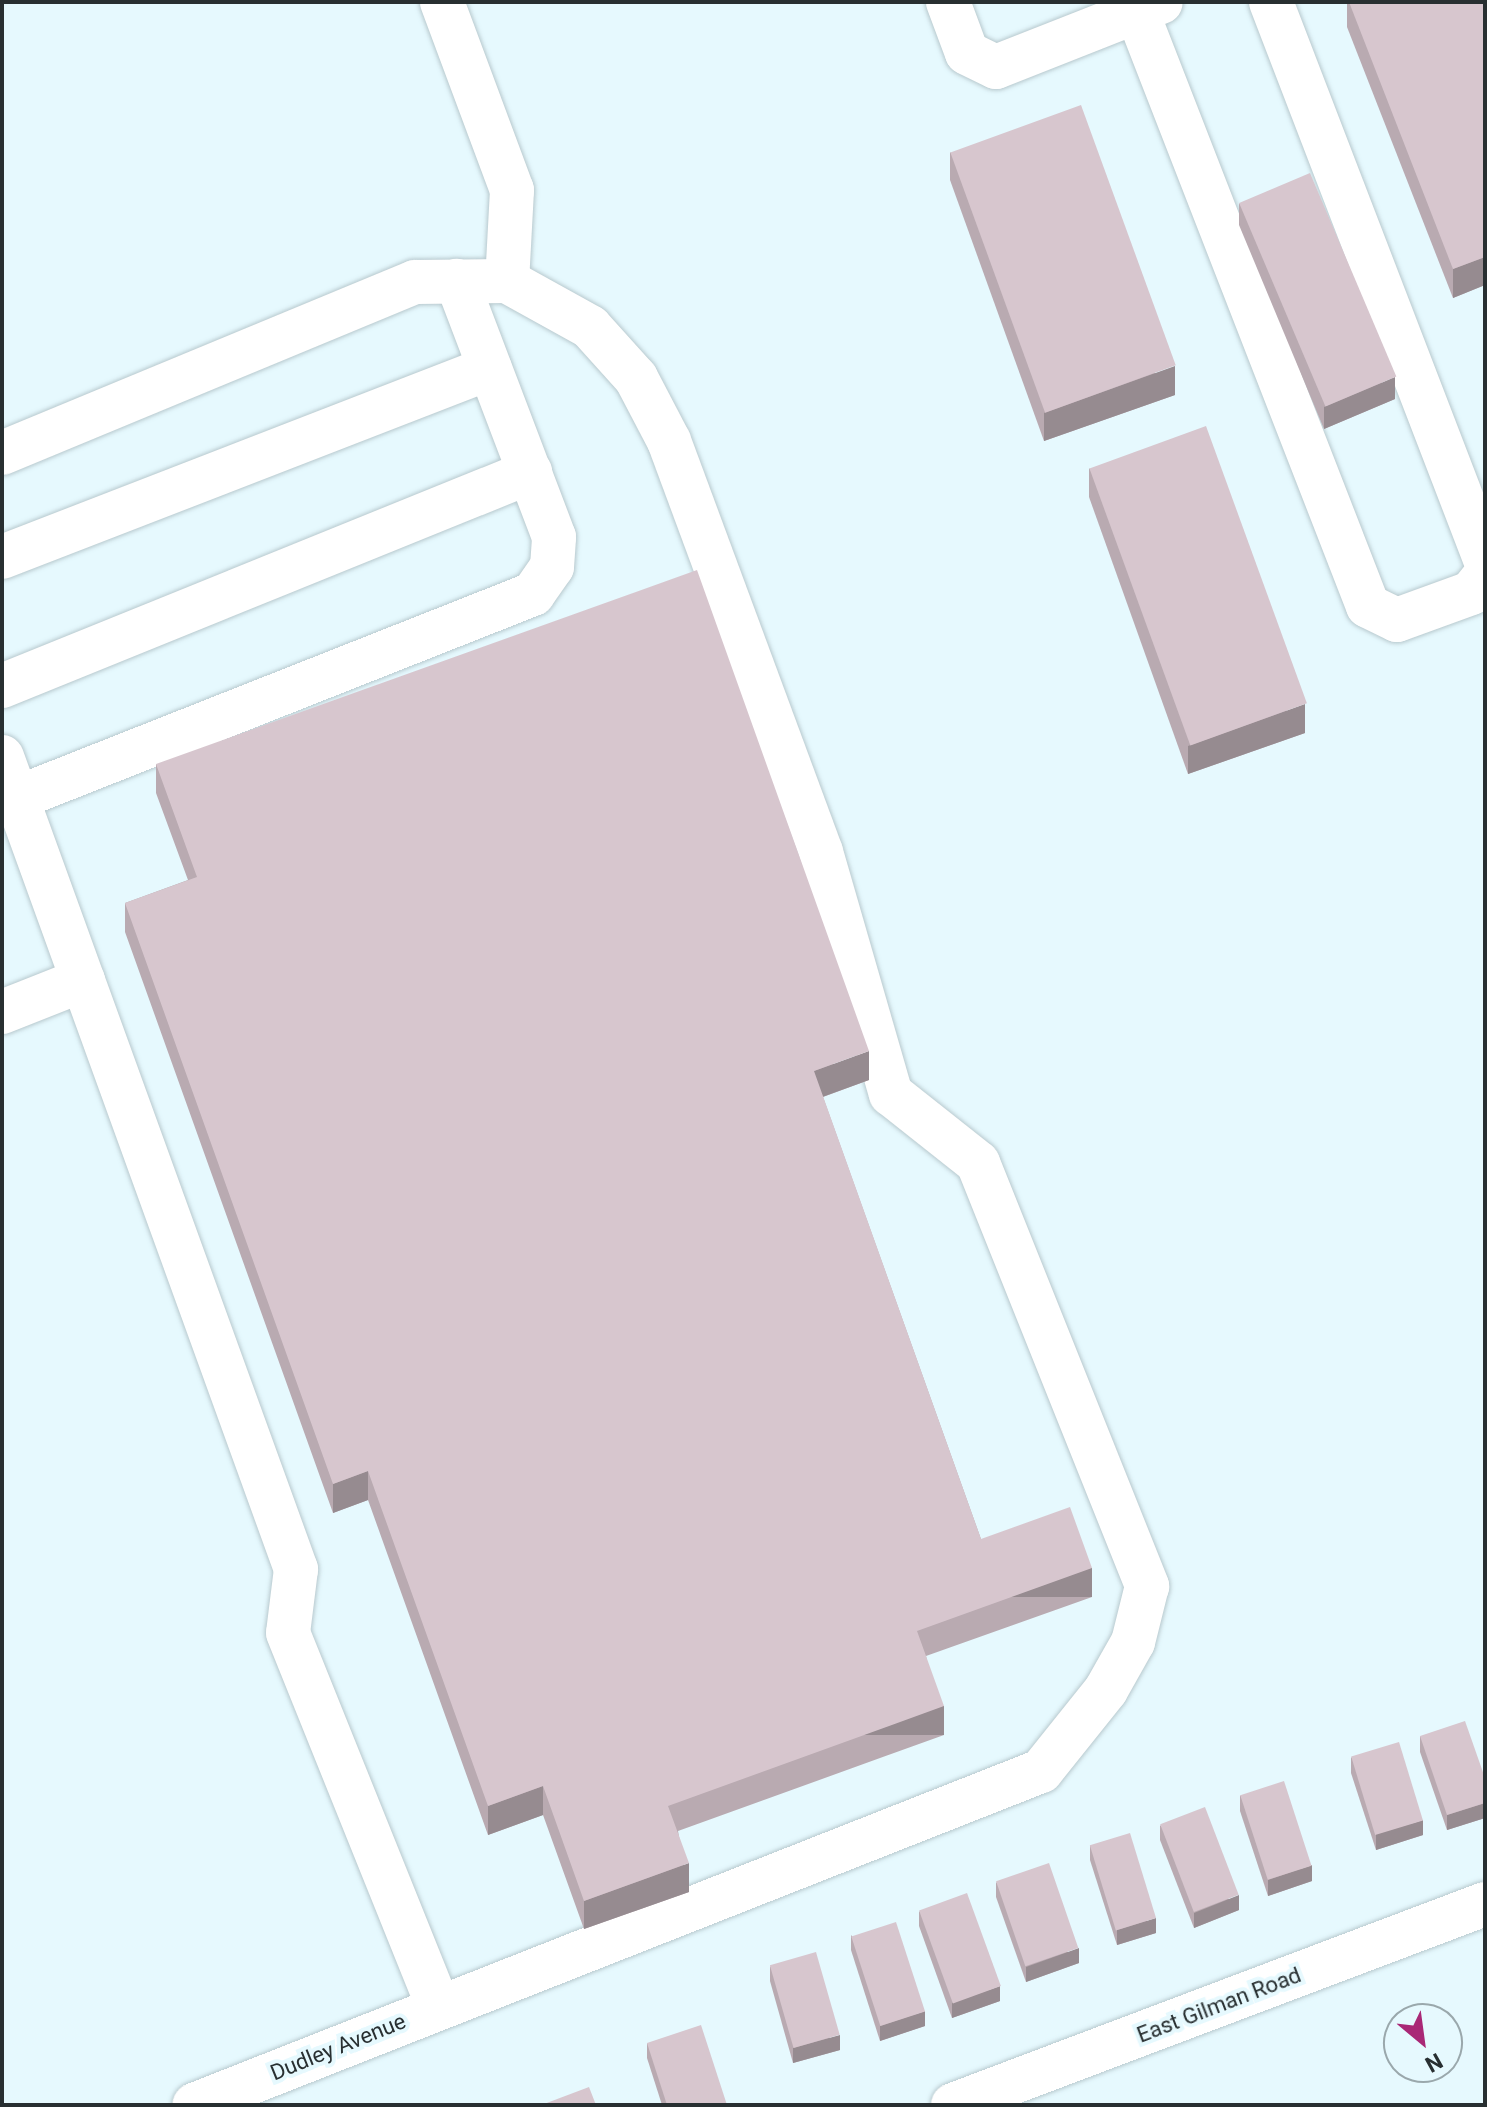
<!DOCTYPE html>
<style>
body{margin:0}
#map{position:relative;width:1487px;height:2107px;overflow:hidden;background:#e6f9fe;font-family:Roboto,sans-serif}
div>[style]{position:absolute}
.roads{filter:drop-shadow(0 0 2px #b8c9ce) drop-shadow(0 0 2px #b8c9ce)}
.minor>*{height:44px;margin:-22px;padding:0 22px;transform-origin:22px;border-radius:22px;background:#fff}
.wall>*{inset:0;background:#b9aab1}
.shaded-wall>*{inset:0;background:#968b90;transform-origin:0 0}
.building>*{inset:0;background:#d7c6ce;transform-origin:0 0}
span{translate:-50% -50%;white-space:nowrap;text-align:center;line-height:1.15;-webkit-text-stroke:8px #e6f9fe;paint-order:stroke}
.street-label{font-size:22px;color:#282f31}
.frame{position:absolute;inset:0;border:4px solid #282f31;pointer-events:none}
.north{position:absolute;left:1383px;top:2003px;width:80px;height:80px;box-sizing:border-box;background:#e6f9fe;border:2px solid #9aa8ac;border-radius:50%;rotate:151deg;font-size:22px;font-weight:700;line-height:32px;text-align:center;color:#282f31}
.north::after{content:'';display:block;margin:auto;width:28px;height:36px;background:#a92876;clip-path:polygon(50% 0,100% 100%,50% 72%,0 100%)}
</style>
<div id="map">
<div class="roads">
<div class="minor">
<i style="left:442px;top:2px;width:201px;rotate:69.6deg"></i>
<i style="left:512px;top:190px;width:91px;rotate:93.1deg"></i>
<i style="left:948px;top:2px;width:54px;rotate:69.6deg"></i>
<i style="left:967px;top:53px;width:32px;rotate:26deg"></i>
<i style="left:996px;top:67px;width:177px;rotate:-21.5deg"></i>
<i style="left:1271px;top:2px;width:597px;rotate:68.98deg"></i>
<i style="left:1137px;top:12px;width:637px;rotate:68.75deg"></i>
<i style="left:1368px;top:606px;width:32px;rotate:26deg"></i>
<i style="left:1397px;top:620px;width:79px;rotate:-20deg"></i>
<i style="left:1471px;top:593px;width:22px;rotate:-51deg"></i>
<i style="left:2px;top:453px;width:447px;rotate:-22.5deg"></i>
<i style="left:415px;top:282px;width:92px;rotate:-0.6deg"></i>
<i style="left:507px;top:281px;width:95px;rotate:29deg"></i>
<i style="left:590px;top:327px;width:69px;rotate:48deg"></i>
<i style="left:636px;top:378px;width:71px;rotate:62.4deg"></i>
<i style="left:669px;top:441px;width:438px;rotate:69.7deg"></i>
<i style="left:821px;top:852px;width:252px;rotate:73.9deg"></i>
<i style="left:891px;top:1094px;width:111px;rotate:38.4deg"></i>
<i style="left:978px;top:1163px;width:456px;rotate:68.2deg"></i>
<i style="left:1147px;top:1586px;width:58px;rotate:104deg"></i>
<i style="left:1133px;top:1642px;width:55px;rotate:119.4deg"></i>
<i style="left:1106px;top:1690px;width:104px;rotate:128.7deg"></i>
<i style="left:1041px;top:1771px;width:910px;rotate:158.48deg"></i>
<i style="left:2px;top:557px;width:523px;rotate:-21.17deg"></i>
<i style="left:2px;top:686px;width:570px;rotate:-22.06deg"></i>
<i style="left:2px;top:757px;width:864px;rotate:70.1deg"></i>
<i style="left:296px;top:1569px;width:64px;rotate:97.1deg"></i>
<i style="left:288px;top:1633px;width:403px;rotate:68.1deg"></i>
<i style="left:17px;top:798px;width:555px;rotate:-21.57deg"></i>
<i style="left:533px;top:594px;width:33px;rotate:-55deg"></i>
<i style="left:552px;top:567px;width:30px;rotate:-86deg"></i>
<i style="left:554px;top:537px;width:274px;rotate:-110.8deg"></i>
<i style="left:2px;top:1012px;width:87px;rotate:-21.6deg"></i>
<i style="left:953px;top:2105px;width:569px;rotate:-20.7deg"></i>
</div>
</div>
<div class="wall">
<i style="clip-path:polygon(1347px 2px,1485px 2px,1485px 285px,1453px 298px,1347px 27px)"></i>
<i style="clip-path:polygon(950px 152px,1175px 395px,1044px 441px,950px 180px)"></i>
<i style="clip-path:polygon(1239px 203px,1395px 399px,1324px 429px,1239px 225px)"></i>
<i style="clip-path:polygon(1089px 468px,1305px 733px,1188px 774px,1089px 497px)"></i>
<i style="clip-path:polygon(156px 764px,869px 1080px,823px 1097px,981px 1539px,1092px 1597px,926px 1656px,944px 1735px,678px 1831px,689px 1892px,584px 1929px,543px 1815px,488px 1835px,368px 1500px,333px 1513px,125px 932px,125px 903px,188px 880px,156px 793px)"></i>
<i style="clip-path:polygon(1420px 1736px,1485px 1778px,1485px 1818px,1447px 1830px,1420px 1752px)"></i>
<i style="clip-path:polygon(1351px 1757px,1423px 1835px,1376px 1850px,1351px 1773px)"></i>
<i style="clip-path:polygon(1240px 1795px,1312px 1881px,1268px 1896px,1240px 1811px)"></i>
<i style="clip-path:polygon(1160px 1825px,1239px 1910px,1194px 1928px,1160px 1840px)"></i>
<i style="clip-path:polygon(1090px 1845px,1156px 1933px,1117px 1945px,1090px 1860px)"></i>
<i style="clip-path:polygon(996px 1882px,1079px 1963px,1026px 1982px,996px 1897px)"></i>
<i style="clip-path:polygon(919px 1911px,1000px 2001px,952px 2018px,919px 1926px)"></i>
<i style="clip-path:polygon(851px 1935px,925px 2026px,880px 2041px,851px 1950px)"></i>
<i style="clip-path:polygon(770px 1966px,840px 2050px,793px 2063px,770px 1981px)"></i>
<i style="clip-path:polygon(647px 2043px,727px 2105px,662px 2105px,647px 2058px)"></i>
</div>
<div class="shaded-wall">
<i style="clip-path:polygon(1485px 257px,1485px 285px,1453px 298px,1453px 269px)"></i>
<i style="clip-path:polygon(1175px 366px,1175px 395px,1044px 441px,1044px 413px)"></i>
<i style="clip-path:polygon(1395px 377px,1395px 399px,1324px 429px,1324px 407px)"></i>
<i style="clip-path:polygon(1305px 704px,1305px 733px,1188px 774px,1188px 746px)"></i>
<i style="clip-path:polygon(869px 1051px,869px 1080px,814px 1100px,814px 1071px)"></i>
<i style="clip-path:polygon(368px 1471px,368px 1500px,333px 1513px,333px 1484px)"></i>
<i style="left:1092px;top:1568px;width:29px;height:186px;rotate:90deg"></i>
<i style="left:944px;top:1706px;width:29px;height:294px;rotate:90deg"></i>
<i style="clip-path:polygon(543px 1786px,543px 1815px,488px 1835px,488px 1806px)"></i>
<i style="clip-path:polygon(1485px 1803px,1485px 1818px,1447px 1830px,1447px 1815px)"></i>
<i style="clip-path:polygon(1423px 1820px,1423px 1835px,1376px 1850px,1376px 1834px)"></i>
<i style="clip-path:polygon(689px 1863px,689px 1892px,584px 1929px,584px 1901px)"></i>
<i style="clip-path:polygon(1312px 1865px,1312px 1881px,1268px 1896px,1268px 1880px)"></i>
<i style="clip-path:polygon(1239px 1895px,1239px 1910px,1194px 1928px,1194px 1913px)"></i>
<i style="clip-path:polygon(1156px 1918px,1156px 1933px,1117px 1945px,1117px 1930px)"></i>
<i style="clip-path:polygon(1079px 1948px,1079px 1963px,1026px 1982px,1026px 1967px)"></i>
<i style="clip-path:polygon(1000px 1986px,1000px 2001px,952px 2018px,952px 2003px)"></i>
<i style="clip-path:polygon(925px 2011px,925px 2026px,880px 2041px,880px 2026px)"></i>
<i style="clip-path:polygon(840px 2035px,840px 2050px,793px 2063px,793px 2048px)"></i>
</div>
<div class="building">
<i style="clip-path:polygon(1349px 2px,1485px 2px,1485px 257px,1453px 269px)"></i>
<i style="left:1081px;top:105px;width:277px;height:139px;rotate:70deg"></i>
<i style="left:1310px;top:173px;width:221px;height:77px;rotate:67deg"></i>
<i style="left:1206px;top:426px;width:295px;height:124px;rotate:70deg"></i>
<i style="clip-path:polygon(697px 570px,869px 1051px,814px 1071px,981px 1539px,1070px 1507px,1092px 1568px,917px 1631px,944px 1706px,668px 1806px,689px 1863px,584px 1901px,543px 1786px,488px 1806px,368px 1471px,333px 1484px,125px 903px,197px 877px,156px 764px)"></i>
<i style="clip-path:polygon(1465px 1721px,1485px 1778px,1485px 1803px,1447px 1815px,1420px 1736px)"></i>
<i style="left:1399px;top:1742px;width:82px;height:50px;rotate:73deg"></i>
<i style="left:1284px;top:1781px;width:89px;height:46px;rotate:72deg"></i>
<i style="left:1205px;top:1807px;width:94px;height:48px;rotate:69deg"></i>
<i style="left:1130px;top:1833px;width:89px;height:42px;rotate:73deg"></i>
<i style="left:1049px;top:1863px;width:90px;height:56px;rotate:71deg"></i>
<i style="left:967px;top:1893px;width:99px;height:51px;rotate:70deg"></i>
<i style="left:896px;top:1922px;width:94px;height:47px;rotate:72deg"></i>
<i style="left:816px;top:1952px;width:86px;height:48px;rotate:74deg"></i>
<i style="clip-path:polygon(701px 2025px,727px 2105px,667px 2105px,647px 2043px)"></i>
<i style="clip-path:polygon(589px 2087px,596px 2105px,544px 2104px)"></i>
</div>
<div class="street-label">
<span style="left:1219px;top:2005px;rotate:-21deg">East Gilman Road</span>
<span style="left:338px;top:2047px;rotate:-22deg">Dudley Avenue</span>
</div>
<div class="frame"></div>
<div class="north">N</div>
</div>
